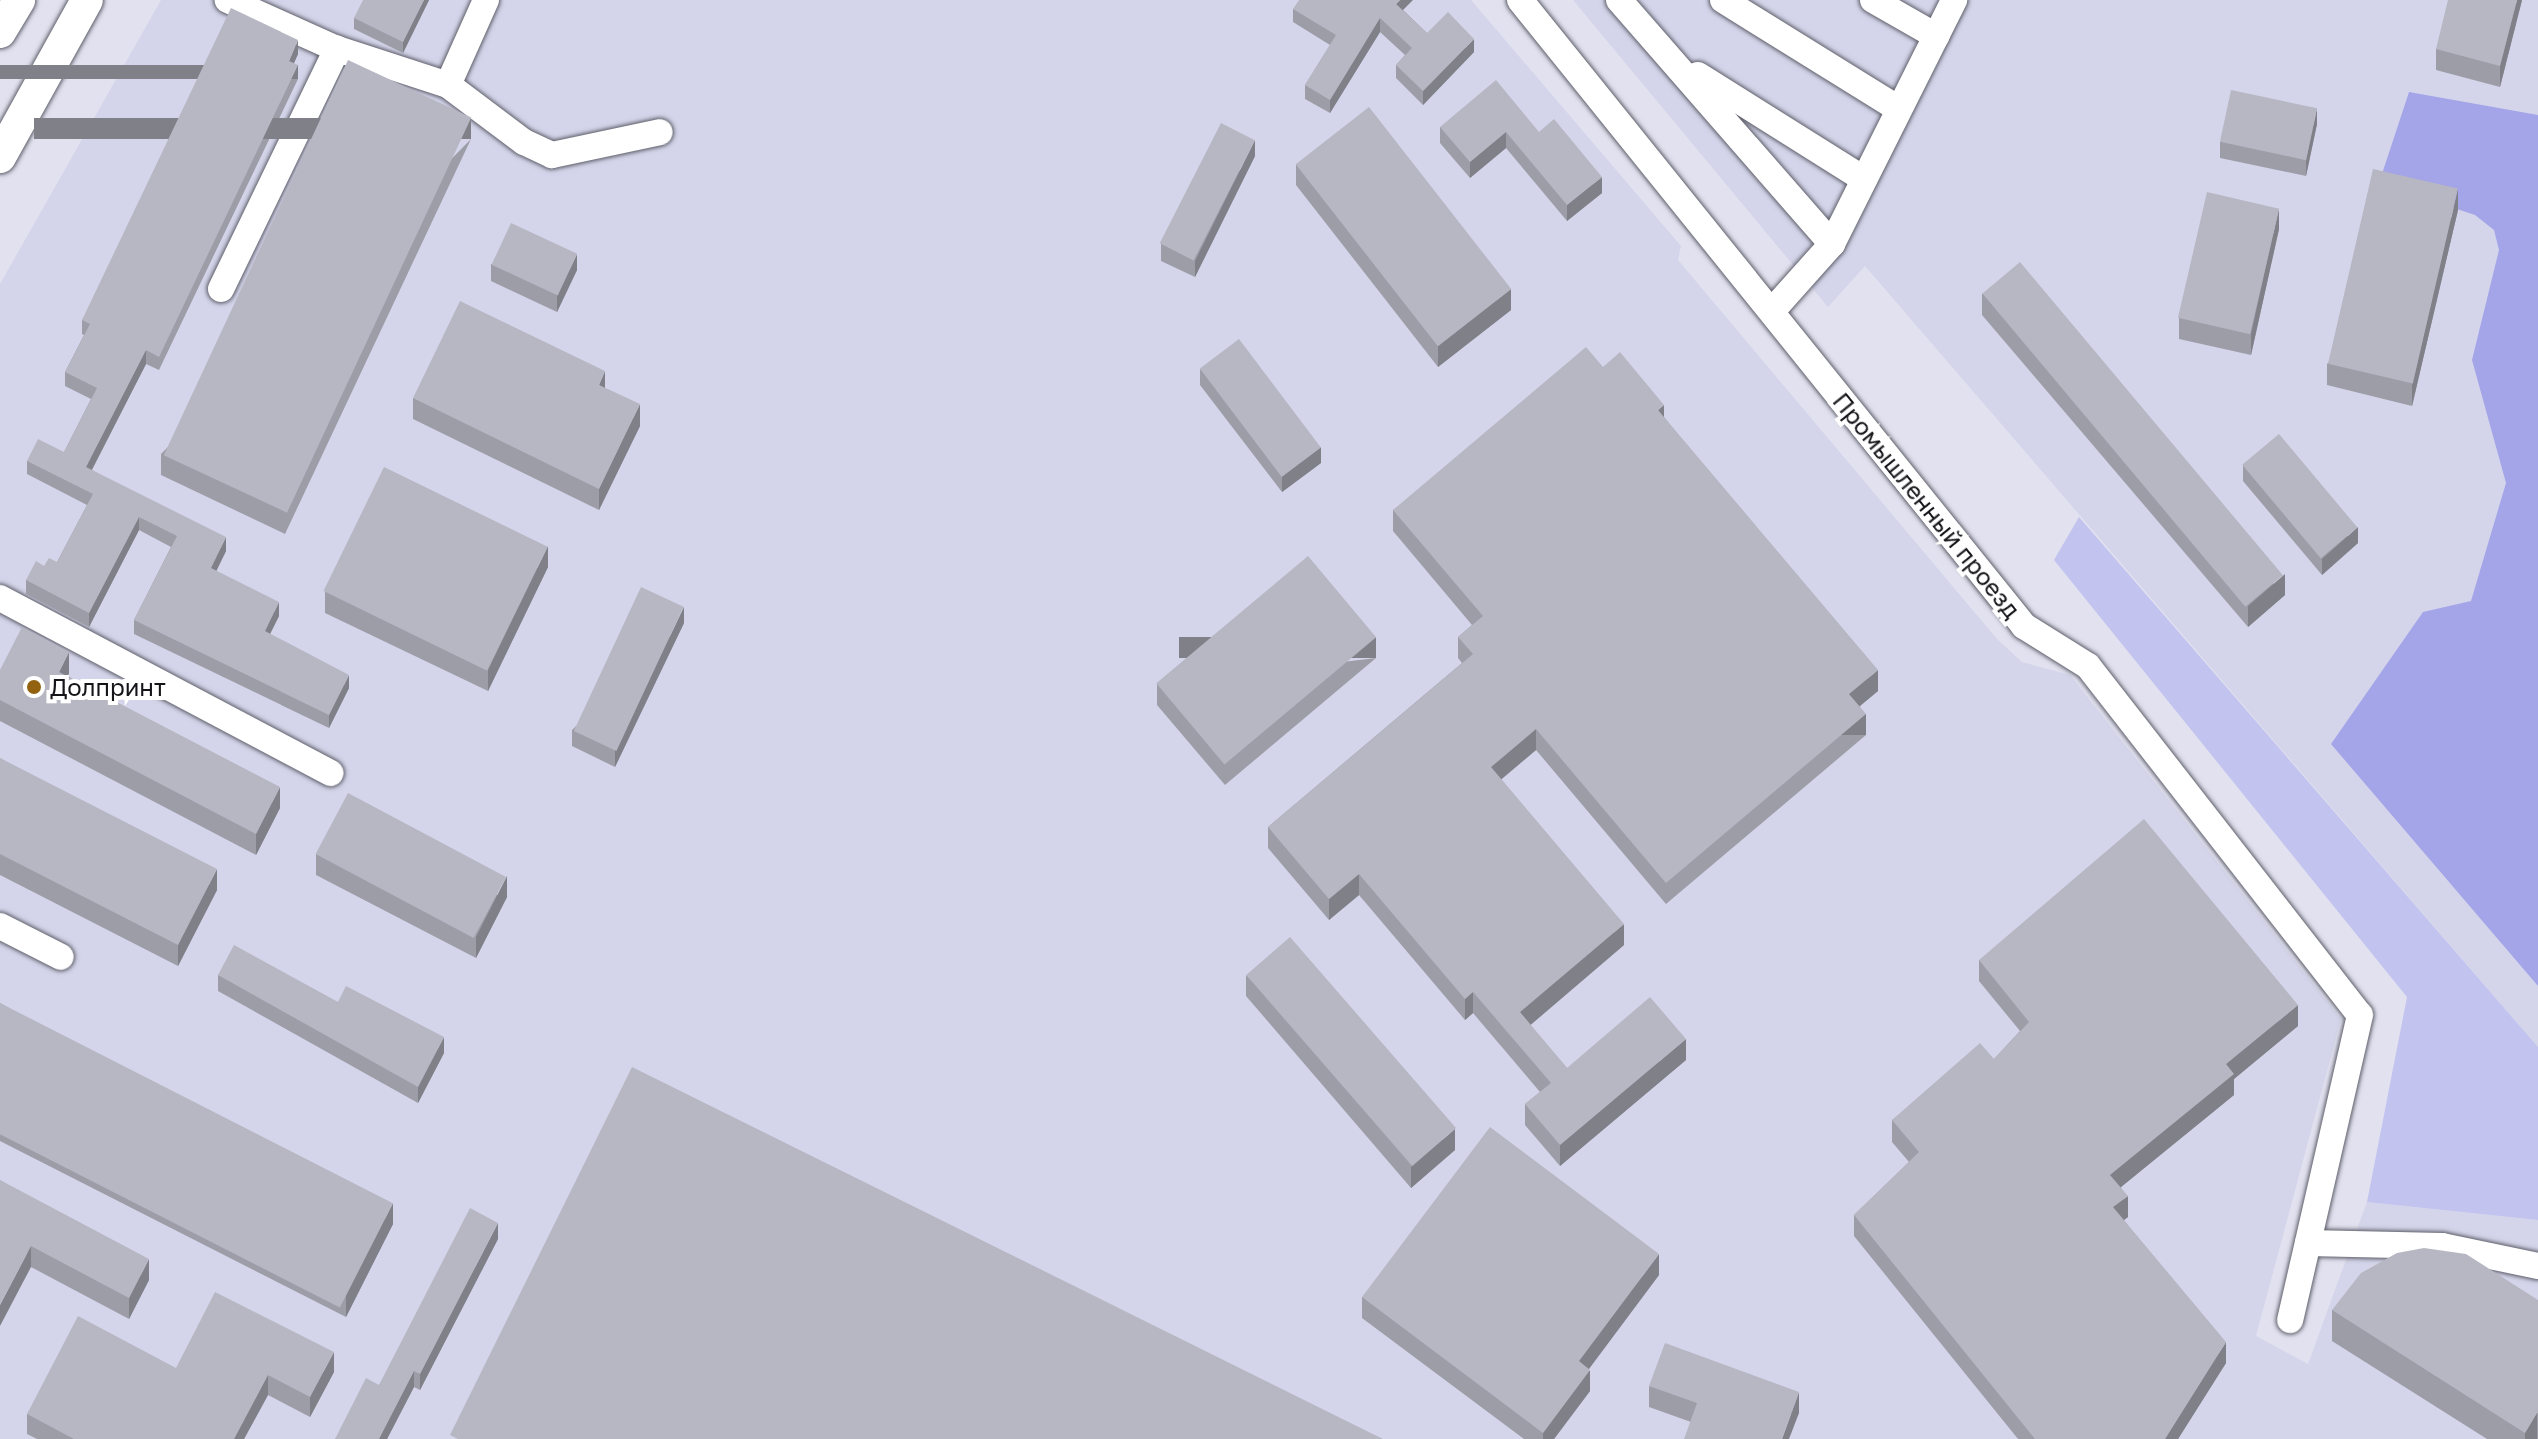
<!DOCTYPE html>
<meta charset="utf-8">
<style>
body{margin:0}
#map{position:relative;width:2538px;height:1439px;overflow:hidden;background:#e1e1ef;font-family:"Golos Text",sans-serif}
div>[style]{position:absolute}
.built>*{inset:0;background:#d4d5ea}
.green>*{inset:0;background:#c2c3ef}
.forest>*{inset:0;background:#a4a4e8}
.roads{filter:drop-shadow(0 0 2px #5e5f6a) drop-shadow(0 0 2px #5e5f6a)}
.minor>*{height:26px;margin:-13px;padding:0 13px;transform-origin:13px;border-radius:13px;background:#fff}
.major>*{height:32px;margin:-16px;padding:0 16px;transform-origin:16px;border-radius:16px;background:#fff}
.wall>*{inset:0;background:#9d9da8}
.shaded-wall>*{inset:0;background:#7f8088;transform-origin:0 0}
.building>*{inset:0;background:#b6b7c3;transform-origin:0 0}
.dots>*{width:22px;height:22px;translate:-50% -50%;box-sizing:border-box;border:4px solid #fff;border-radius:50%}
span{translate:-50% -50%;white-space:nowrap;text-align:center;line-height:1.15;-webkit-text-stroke:8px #fff;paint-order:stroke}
.street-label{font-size:24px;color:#151519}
.poi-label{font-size:24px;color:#151519}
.left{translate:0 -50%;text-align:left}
</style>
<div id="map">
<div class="built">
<i style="clip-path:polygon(161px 0,1471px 0,1681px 246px,1678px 260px,1997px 639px,2022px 662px,2070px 675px,2341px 1019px,2256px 1336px,2308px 1364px,2367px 1202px,2538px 1220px,2538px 1439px,0 1439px,0 284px)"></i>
<i style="clip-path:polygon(1573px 0,2538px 0,2538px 1047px,1865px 266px,1828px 307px)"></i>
</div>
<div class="green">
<i style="clip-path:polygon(2079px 517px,2538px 1047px,2538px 1220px,2367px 1202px,2407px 997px,2054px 560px)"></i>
</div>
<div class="forest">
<i style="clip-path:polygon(2409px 92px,2538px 115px,2538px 986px,2331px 744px,2423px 612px,2471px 601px,2506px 483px,2472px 360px,2499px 250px,2494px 230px,2475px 215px,2379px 183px)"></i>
</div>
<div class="roads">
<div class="minor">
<i style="left:486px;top:0;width:93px;rotate:114.1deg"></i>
<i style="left:448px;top:85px;width:95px;rotate:36.9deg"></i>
<i style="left:524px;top:142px;width:31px;rotate:25deg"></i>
<i style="left:552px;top:155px;width:110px;rotate:-12deg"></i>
<i style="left:1520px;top:0;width:804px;rotate:51.16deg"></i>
<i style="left:2024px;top:626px;width:75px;rotate:32deg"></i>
<i style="left:2088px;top:666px;width:442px;rotate:52.1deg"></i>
<i style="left:2360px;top:1015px;width:313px;rotate:102.9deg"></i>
<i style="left:1619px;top:0;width:324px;rotate:48.9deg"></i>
<i style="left:1723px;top:0;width:207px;rotate:31.8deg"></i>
<i style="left:1873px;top:0;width:73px;rotate:29.7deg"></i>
<i style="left:337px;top:49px;width:117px;rotate:18deg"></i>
<i style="left:1698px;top:75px;width:196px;rotate:32.1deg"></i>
<i style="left:221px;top:289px;width:267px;rotate:-64.2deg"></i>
<i style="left:337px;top:49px;width:120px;rotate:-155.8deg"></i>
<i style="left:1772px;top:311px;width:90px;rotate:-48.2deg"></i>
<i style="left:1832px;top:244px;width:273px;rotate:-63.4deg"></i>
<i style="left:0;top:598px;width:374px;rotate:27.9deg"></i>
<i style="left:0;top:926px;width:68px;rotate:26.9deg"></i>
<i style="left:2308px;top:1243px;width:134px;rotate:1.3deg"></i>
<i style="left:2442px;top:1246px;width:98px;rotate:11.8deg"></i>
</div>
<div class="major">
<i style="left:0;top:32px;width:37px;rotate:-59deg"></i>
<i style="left:0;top:157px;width:179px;rotate:-61deg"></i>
</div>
</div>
<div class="wall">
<i style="clip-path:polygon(429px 0,403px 53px,354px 29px,354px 18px)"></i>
<i style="clip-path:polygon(2522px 0,2500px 87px,2436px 70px,2436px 49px)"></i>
<i style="clip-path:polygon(1293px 9px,1403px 10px,1427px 33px,1474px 52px,1423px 105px,1396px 78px,1396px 65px,1405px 55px,1380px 32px,1330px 113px,1305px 99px,1305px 85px,1330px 45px,1293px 22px)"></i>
<i style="clip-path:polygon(298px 54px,294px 63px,298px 79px,159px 370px,146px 364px,92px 470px,226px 551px,216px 571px,279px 616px,270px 634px,349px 688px,329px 728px,134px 634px,134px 620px,171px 547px,139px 530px,89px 627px,26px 594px,26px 580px,44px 566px,57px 562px,87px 505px,27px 474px,27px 461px,64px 452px,91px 399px,65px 386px,65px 372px,84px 335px,82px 334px,82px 320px)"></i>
<i style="clip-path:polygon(2317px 124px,2306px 176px,2220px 158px,2220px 142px)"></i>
<i style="clip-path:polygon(1440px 127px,1539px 132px,1602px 193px,1567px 221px,1506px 148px,1470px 178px,1440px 143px)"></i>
<i style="clip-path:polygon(471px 139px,285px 534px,161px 475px,161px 454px)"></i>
<i style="clip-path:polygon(1255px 156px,1195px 277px,1161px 261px,1161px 244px)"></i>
<i style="clip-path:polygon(1296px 164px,1511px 310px,1438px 367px,1296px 185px)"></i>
<i style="clip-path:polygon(2458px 210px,2412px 406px,2327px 385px,2327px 364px)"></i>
<i style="clip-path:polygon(2279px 229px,2251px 355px,2179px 339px,2179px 318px)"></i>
<i style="clip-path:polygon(491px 264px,577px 270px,557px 312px,491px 281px)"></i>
<i style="clip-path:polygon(1982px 293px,2285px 595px,2248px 627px,1982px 315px)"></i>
<i style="clip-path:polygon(1603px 367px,1664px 417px,1878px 691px,1860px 706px,1866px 735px,1666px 904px,1536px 750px,1501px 779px,1624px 945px,1530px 1025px,1567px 1068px,1686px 1060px,1560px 1166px,1525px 1125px,1525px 1104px,1540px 1092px,1473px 1013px,1465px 1020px,1359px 895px,1329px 920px,1268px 848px,1268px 827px,1462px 663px,1458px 658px,1458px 637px,1472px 625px,1393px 531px,1393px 510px)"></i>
<i style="clip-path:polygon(1200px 369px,1321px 463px,1282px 492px,1200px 385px)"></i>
<i style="clip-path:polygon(605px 388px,640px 426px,599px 510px,413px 419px,413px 398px)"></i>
<i style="clip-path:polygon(2243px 465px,2358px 543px,2322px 575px,2243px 481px)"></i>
<i style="clip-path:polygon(548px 567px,488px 691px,325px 613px,325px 592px)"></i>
<i style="clip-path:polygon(684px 623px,615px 767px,572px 746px,572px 730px)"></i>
<i style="clip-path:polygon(1376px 658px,1225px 785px,1157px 705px,1157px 684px)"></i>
<i style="clip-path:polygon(0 670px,69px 673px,68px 676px,280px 808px,256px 855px,0 721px)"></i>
<i style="clip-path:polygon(0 758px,217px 890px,178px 966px,0 875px)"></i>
<i style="clip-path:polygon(316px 854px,507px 897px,476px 958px,316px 875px)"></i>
<i style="clip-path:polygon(1979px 960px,2298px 1026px,2234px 1079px,2234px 1095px,2121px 1187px,2128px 1217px,2124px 1220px,2226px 1363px,2178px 1439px,2018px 1439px,1854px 1236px,1854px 1215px,1909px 1162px,1892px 1142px,1892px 1120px,1994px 1059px,2020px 1031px,1979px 981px)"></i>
<i style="clip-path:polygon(218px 975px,338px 1002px,444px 1053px,418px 1103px,218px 991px)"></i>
<i style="clip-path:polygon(1246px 975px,1455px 1150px,1411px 1188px,1246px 996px)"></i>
<i style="clip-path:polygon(0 1003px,393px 1224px,346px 1317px,0 1141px)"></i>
<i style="clip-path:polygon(0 1180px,149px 1280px,129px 1319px,31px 1267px)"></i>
<i style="clip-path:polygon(498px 1239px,420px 1390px,414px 1387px,387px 1439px,335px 1439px)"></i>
<i style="clip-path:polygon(1659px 1275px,1589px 1369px,1590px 1391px,1554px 1439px,1524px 1439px,1362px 1318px,1362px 1297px)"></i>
<i style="clip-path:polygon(2538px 1300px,2538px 1439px,2487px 1439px,2332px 1341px,2332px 1310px)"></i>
<i style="clip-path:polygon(176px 1368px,334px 1372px,310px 1417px,268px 1395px,244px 1439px,37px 1439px,27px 1434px,27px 1414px)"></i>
<i style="clip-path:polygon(1649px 1386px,1799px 1413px,1691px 1422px,1649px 1407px)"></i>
</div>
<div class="shaded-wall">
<i style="clip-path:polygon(424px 0,429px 0,403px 53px,403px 42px)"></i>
<i style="clip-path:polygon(1400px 0,1413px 0,1396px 17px,1396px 4px)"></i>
<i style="clip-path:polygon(2517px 0,2522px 0,2500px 87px,2500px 66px)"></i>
<i style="clip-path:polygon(1380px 18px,1380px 32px,1330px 113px,1330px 100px)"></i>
<i style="clip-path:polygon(1474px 39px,1474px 52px,1423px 105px,1423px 91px)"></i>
<i style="clip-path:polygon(298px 40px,298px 54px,289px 74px,289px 61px)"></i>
<i style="left:298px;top:65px;width:14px;height:323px;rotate:90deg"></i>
<i style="clip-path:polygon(2317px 108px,2317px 124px,2306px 176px,2306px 160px)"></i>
<i style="left:471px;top:118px;width:21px;height:437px;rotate:90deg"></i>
<i style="clip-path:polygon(1506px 132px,1506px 148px,1470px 178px,1470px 162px)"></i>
<i style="clip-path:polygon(1255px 140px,1255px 156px,1195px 277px,1195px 261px)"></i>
<i style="clip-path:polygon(1602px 177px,1602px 193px,1567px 221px,1567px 205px)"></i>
<i style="clip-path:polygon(2458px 189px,2458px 210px,2412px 406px,2412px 385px)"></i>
<i style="clip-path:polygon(2279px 208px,2279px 229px,2251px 355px,2251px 334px)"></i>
<i style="clip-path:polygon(577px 254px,577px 270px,557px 312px,557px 296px)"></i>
<i style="clip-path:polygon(1511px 289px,1511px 310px,1438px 367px,1438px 346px)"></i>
<i style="clip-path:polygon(146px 350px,146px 364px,86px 481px,86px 467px)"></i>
<i style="clip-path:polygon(605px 371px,605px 392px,599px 385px)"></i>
<i style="clip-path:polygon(640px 404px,640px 426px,599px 510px,599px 489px)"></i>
<i style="clip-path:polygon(1664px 405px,1664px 426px,1658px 410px)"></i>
<i style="clip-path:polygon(1321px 447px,1321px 463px,1282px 492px,1282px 476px)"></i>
<i style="clip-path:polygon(139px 517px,139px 530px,89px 627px,89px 613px)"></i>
<i style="clip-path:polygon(2358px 527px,2358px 543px,2322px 575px,2322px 559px)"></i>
<i style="clip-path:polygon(226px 537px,226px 551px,211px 582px,211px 568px)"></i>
<i style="clip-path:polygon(548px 546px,548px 567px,488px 691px,488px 670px)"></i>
<i style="clip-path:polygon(2285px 574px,2285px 595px,2248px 627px,2248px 606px)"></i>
<i style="clip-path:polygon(279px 602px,279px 616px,265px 644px,265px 631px)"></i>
<i style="clip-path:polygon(684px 607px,684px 623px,615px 767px,615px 751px)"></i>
<i style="left:1376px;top:637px;width:21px;height:197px;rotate:90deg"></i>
<i style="clip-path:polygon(69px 652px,69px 673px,59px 693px,59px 672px)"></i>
<i style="clip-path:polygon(1878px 670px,1878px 691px,1849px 715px,1849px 694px)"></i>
<i style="clip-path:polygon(349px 675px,349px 688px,329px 728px,329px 715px)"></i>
<i style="left:1866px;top:714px;width:21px;height:262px;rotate:90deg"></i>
<i style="clip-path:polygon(1536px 729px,1536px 750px,1491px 788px,1491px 767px)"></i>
<i style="clip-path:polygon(280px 787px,280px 808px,256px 855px,256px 834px)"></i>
<i style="clip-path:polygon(217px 869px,217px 890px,178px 966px,178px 945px)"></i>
<i style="clip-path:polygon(1359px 874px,1359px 895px,1329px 920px,1329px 899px)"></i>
<i style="clip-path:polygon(507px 876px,507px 897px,476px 958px,476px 937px)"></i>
<i style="clip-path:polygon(1624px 924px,1624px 945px,1520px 1034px,1520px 1012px)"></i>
<i style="clip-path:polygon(1473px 992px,1473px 1013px,1465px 1020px,1465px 999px)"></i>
<i style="clip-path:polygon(2298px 1005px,2298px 1026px,2234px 1079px,2234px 1095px,2110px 1196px,2110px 1175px,2226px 1064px)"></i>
<i style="clip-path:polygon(444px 1037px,444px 1053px,418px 1103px,418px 1087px)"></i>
<i style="clip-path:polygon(1686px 1039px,1686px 1060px,1560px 1166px,1560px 1145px)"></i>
<i style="clip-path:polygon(1455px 1129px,1455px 1150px,1411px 1188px,1411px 1167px)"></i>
<i style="clip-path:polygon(2128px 1196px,2128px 1217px,2113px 1228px,2113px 1207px)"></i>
<i style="clip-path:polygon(393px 1203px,393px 1224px,346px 1317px,346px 1296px)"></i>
<i style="clip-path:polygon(498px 1223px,498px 1239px,420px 1390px,420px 1374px)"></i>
<i style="clip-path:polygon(31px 1246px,31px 1267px,0 1326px,0 1305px)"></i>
<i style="clip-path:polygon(1659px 1254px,1659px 1275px,1579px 1382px,1579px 1361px)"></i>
<i style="clip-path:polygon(149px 1259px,149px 1280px,129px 1319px,129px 1298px)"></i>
<i style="clip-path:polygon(2226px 1342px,2226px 1363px,2178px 1439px,2165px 1439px)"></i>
<i style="clip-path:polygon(334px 1352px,334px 1372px,310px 1417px,310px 1397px)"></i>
<i style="clip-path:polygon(1590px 1370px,1590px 1391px,1554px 1439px,1543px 1439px,1543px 1433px)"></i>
<i style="clip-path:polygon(414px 1371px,414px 1387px,387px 1439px,379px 1439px)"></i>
<i style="clip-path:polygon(268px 1375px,268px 1395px,244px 1439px,234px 1439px)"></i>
<i style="clip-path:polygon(1799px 1392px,1799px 1413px,1789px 1439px,1782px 1439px)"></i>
<i style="clip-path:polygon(2537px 1413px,2537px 1439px,2525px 1439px,2525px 1433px)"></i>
</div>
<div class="building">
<i style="clip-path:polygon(363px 0,424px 0,403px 42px,354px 18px)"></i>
<i style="clip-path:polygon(1299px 0,1400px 0,1396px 4px,1427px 33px,1448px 12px,1474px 39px,1423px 91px,1396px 65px,1412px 48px,1380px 18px,1330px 100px,1305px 85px,1336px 35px,1293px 9px)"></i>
<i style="clip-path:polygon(2448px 0,2517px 0,2500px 66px,2436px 49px)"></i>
<i style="clip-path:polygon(231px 8px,298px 40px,289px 61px,298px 65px,159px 357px,146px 350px,86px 467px,226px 537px,211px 568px,279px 602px,265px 631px,349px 675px,329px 715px,134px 620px,177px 536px,139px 517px,89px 613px,26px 580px,36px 561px,44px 566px,49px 558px,57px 562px,93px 494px,27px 461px,38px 439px,64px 452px,97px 388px,65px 372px,90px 324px,82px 320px)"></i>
<i style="left:348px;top:60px;width:136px;height:436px;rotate:25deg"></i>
<i style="clip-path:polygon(1496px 80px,1539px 132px,1554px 119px,1602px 177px,1567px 205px,1506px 132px,1470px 162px,1440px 127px)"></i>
<i style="left:2231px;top:90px;width:88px;height:53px;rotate:12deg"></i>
<i style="left:1369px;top:107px;width:231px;height:93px;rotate:52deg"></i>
<i style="left:1221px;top:123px;width:38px;height:135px;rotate:27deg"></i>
<i style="left:2373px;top:169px;width:87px;height:200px;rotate:13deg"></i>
<i style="left:2207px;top:192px;width:74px;height:129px;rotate:13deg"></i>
<i style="left:511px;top:223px;width:73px;height:46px;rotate:25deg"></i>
<i style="left:2020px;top:262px;width:409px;height:49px;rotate:50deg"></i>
<i style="clip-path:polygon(460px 301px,605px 371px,599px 385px,640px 404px,599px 489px,413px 398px)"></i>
<i style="left:1239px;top:339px;width:136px;height:49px;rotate:53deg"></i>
<i style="clip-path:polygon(1586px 347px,1603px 367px,1620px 352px,1664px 405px,1658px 410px,1878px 670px,1849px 694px,1866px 714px,1666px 883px,1536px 729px,1491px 767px,1624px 924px,1520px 1012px,1567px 1068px,1650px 997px,1686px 1039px,1560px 1145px,1525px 1104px,1551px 1083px,1473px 992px,1465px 999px,1359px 874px,1329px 899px,1268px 827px,1473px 654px,1458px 637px,1483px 616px,1393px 510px)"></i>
<i style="left:2279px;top:434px;width:122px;height:48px;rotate:50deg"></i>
<i style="left:384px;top:467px;width:182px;height:138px;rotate:26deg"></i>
<i style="left:1308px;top:556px;width:106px;height:198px;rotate:50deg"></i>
<i style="left:641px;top:587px;width:47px;height:159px;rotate:25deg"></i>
<i style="clip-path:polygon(22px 627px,69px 652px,59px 672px,280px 787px,256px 834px,0 700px,0 670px)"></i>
<i style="clip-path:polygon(0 758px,217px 869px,178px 945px,0 854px)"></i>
<i style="left:348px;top:793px;width:179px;height:69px;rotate:28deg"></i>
<i style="clip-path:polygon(2144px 819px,2298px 1005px,2226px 1064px,2234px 1074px,2110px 1175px,2128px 1196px,2113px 1207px,2226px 1342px,2165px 1439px,2035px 1439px,1854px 1215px,1919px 1152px,1892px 1120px,1980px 1043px,1994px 1059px,2029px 1022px,1979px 960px)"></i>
<i style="left:1290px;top:937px;width:253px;height:58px;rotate:49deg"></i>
<i style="clip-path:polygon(234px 945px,338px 1002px,346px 986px,444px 1037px,418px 1087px,218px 975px)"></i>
<i style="left:0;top:1003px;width:441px;height:117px;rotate:27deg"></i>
<i style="clip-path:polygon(632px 1067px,1383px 1439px,458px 1439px,450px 1435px)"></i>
<i style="clip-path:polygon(1490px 1127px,1659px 1254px,1579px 1361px,1590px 1370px,1543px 1433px,1362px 1297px)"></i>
<i style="clip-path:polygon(0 1180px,149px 1259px,129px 1298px,31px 1246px,0 1305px)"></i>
<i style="clip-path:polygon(470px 1208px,498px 1223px,420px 1374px,414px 1371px,379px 1439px,335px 1439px,366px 1378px,379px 1385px)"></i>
<i style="clip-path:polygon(2424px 1248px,2466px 1254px,2538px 1300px,2538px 1413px,2537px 1413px,2525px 1433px,2332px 1310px,2361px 1273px,2397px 1253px)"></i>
<i style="clip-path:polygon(215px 1292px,334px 1352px,310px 1397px,268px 1375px,234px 1439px,74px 1439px,27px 1414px,78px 1316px,176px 1368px)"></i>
<i style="clip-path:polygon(1665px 1343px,1799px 1392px,1782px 1439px,1684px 1439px,1697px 1403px,1649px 1386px)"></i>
</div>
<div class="dots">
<i style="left:34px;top:687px;background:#926210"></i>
</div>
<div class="street-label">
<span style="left:1927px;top:505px;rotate:51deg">Промышленный проезд</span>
</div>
<div class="poi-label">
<span class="left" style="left:50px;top:687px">Долпринт</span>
</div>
</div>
